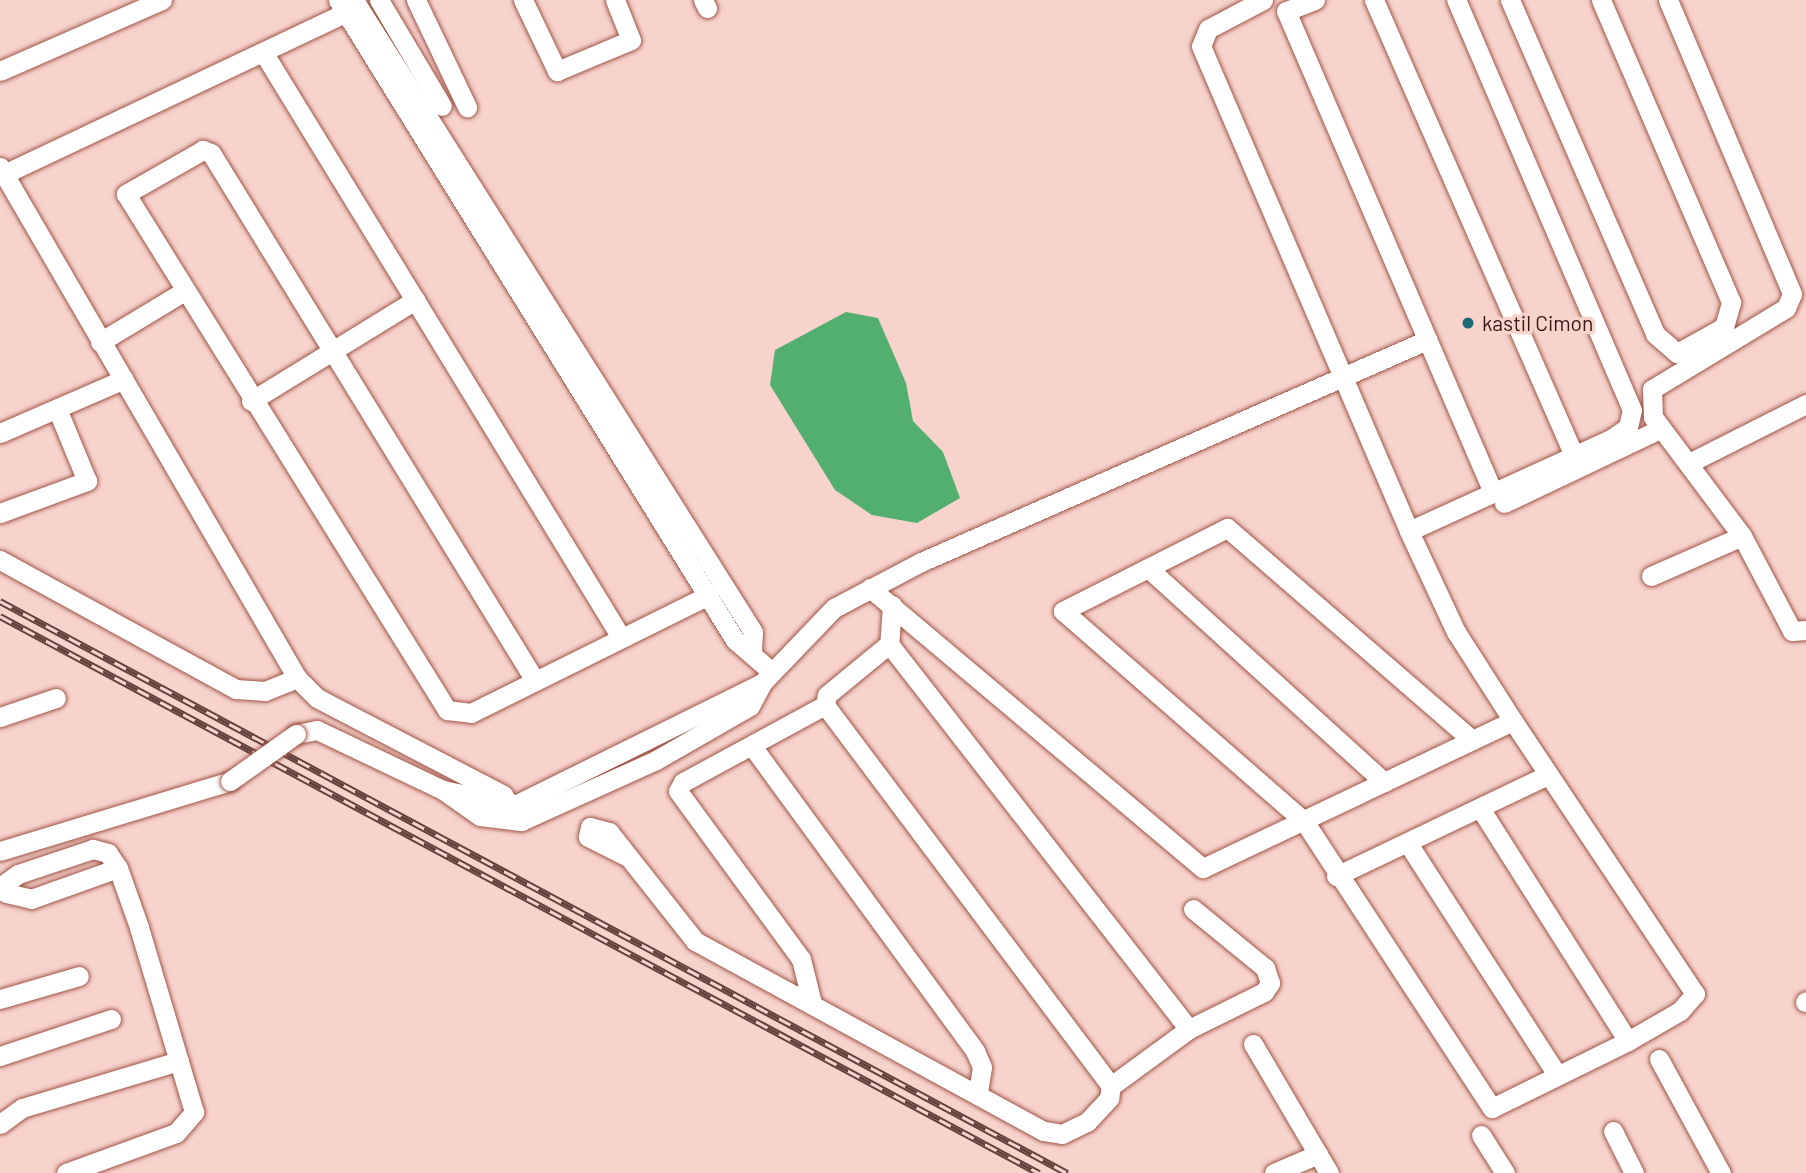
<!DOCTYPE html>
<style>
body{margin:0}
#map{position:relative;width:1806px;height:1173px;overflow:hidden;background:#f7d3cc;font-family:Barlow,sans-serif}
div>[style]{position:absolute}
.water>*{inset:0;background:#53af70}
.roads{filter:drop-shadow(0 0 2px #a05445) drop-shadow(0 0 2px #a05445)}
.minor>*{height:19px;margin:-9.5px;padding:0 9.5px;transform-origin:9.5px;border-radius:9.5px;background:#fff}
.rail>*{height:7px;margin-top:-3.5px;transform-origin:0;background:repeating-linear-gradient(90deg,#f7d3cc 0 13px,#63423c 0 26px);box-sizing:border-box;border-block:2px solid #63423c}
.bridges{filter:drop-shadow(0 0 2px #a05445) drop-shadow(0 0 2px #a05445)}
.minor-bridge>*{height:19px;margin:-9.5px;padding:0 9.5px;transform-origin:9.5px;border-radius:9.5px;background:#fff}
.dots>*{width:19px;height:19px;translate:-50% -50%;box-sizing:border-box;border:4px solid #f7d3cc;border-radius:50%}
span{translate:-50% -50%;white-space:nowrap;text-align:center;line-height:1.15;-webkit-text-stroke:7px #f7d3cc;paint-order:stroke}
.poi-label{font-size:21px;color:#371711}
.left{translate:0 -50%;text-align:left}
</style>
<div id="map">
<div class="water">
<i style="clip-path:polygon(846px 312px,878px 318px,906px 383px,913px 421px,943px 452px,960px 498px,917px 523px,872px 515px,835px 490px,770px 385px,775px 350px)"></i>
</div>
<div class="roads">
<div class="minor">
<i style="left:338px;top:0;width:753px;rotate:58.19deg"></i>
<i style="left:735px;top:640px;width:49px;rotate:40.9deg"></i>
<i style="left:354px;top:0;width:747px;rotate:57.73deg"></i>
<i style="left:753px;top:632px;width:17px;rotate:93deg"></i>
<i style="left:379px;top:0;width:123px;rotate:59.3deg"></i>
<i style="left:416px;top:0;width:119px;rotate:64.5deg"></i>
<i style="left:523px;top:0;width:79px;rotate:64.4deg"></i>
<i style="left:557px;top:71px;width:80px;rotate:-22.7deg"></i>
<i style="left:631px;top:40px;width:43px;rotate:-111.8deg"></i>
<i style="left:703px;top:0;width:9px;rotate:63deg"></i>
<i style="left:1263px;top:0;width:62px;rotate:152.2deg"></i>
<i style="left:1208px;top:29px;width:18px;rotate:112deg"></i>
<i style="left:1201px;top:46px;width:528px;rotate:66.79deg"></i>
<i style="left:1409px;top:531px;width:222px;rotate:-24.5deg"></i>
<i style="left:1611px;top:439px;width:21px;rotate:-35deg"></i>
<i style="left:1628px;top:427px;width:17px;rotate:-77deg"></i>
<i style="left:1632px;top:410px;width:446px;rotate:-113.2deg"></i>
<i style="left:1315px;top:0;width:31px;rotate:159deg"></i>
<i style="left:1286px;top:11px;width:521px;rotate:66.73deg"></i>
<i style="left:1374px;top:0;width:499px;rotate:66.3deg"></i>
<i style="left:1510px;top:0;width:364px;rotate:66.5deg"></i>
<i style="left:1655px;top:334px;width:29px;rotate:41deg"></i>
<i style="left:1677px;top:353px;width:54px;rotate:-29deg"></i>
<i style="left:1724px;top:327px;width:26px;rotate:-74deg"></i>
<i style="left:1731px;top:302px;width:329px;rotate:-113.3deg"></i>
<i style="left:1668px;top:0;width:319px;rotate:67.1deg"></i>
<i style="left:1792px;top:294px;width:15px;rotate:113deg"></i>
<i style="left:1786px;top:308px;width:157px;rotate:148.8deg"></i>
<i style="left:1652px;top:389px;width:28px;rotate:88deg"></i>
<i style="left:1653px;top:417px;width:149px;rotate:53.2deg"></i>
<i style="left:1742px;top:536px;width:107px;rotate:62.2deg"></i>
<i style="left:1792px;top:631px;width:14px;rotate:-4deg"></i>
<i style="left:0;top:71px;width:177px;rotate:-23.7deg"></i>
<i style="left:0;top:167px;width:591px;rotate:59.83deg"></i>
<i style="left:297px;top:678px;width:28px;rotate:45deg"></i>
<i style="left:317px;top:698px;width:210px;rotate:27.5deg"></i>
<i style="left:503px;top:795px;width:32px;rotate:55deg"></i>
<i style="left:4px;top:174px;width:391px;rotate:-25.3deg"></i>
<i style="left:415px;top:300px;width:394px;rotate:58.6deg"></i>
<i style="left:100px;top:342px;width:97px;rotate:-31.1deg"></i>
<i style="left:251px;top:401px;width:193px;rotate:-31.6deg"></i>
<i style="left:415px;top:300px;width:289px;rotate:-121.5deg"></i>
<i style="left:0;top:433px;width:135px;rotate:-23.5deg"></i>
<i style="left:1689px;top:463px;width:131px;rotate:-26.8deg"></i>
<i style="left:1504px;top:503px;width:173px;rotate:-25.4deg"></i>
<i style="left:0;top:513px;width:93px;rotate:-20.2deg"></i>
<i style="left:87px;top:481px;width:76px;rotate:-112.5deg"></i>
<i style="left:0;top:560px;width:269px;rotate:28.7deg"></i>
<i style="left:236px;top:689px;width:29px;rotate:4deg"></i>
<i style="left:265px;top:691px;width:35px;rotate:-22deg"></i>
<i style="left:1148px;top:568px;width:319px;rotate:42.2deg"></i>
<i style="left:1651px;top:576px;width:99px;rotate:-23.7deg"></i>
<i style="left:870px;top:588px;width:435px;rotate:40.1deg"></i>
<i style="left:1203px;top:868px;width:343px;rotate:-25.4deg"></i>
<i style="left:1513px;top:721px;width:106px;rotate:-122.6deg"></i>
<i style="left:1456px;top:632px;width:111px;rotate:-115deg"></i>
<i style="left:892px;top:605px;width:39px;rotate:94deg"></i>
<i style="left:889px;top:644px;width:488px;rotate:52.1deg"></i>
<i style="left:534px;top:679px;width:617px;rotate:-121.55deg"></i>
<i style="left:211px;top:153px;width:9px;rotate:-159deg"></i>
<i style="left:203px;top:150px;width:89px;rotate:150.3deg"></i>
<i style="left:126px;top:194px;width:608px;rotate:58.11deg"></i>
<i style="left:447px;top:710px;width:24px;rotate:7deg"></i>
<i style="left:471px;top:713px;width:266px;rotate:-26.4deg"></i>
<i style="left:825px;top:705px;width:10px;rotate:-79deg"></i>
<i style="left:827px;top:695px;width:80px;rotate:-39.4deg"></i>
<i style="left:0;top:717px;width:59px;rotate:-18.7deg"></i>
<i style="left:296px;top:734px;width:21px;rotate:-11deg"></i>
<i style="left:317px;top:730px;width:140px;rotate:25.5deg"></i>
<i style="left:443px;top:790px;width:74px;rotate:11.8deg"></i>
<i style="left:515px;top:805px;width:275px;rotate:-26.3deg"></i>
<i style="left:1472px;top:740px;width:324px;rotate:-139.1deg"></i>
<i style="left:1227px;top:528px;width:184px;rotate:153.2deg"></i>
<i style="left:1063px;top:611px;width:320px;rotate:41.1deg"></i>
<i style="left:1304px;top:821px;width:343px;rotate:56.8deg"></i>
<i style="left:1492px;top:1108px;width:152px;rotate:-26.2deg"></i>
<i style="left:1628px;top:1041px;width:60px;rotate:-30deg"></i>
<i style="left:1680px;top:1011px;width:23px;rotate:-49deg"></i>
<i style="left:1695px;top:994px;width:328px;rotate:-123.7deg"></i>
<i style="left:752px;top:746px;width:378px;rotate:53.8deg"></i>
<i style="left:975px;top:1051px;width:17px;rotate:66deg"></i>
<i style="left:982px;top:1067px;width:24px;rotate:99deg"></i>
<i style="left:443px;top:790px;width:45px;rotate:35.1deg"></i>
<i style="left:480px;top:816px;width:41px;rotate:7deg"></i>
<i style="left:521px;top:821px;width:148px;rotate:-24.3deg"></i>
<i style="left:656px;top:760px;width:108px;rotate:-29.9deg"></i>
<i style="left:750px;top:706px;width:26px;rotate:-62deg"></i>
<i style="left:762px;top:683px;width:104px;rotate:-46.2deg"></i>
<i style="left:834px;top:608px;width:98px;rotate:-27.9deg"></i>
<i style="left:921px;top:562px;width:553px;rotate:-23.69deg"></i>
<i style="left:1480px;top:808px;width:276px;rotate:57.6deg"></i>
<i style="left:1409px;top:845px;width:271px;rotate:57.2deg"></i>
<i style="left:0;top:851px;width:240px;rotate:-16.9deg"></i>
<i style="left:628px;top:857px;width:45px;rotate:-153.4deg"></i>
<i style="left:588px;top:837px;width:10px;rotate:-79deg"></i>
<i style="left:590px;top:827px;width:20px;rotate:15deg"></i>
<i style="left:609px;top:832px;width:139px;rotate:51.7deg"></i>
<i style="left:695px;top:941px;width:397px;rotate:28.6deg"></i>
<i style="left:1044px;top:1131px;width:18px;rotate:9deg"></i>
<i style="left:1062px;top:1134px;width:28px;rotate:-26deg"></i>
<i style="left:1087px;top:1122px;width:33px;rotate:-47deg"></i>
<i style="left:1109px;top:1098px;width:12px;rotate:-81deg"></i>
<i style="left:1111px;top:1086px;width:476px;rotate:-126.9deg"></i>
<i style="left:825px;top:705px;width:162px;rotate:151.5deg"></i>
<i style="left:683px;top:782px;width:10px;rotate:119deg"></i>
<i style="left:678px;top:791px;width:208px;rotate:53.8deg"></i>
<i style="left:801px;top:959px;width:45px;rotate:76deg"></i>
<i style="left:1336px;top:876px;width:233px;rotate:-25.5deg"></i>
<i style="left:0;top:999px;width:82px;rotate:-16.2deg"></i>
<i style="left:1805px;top:1002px;width:1px;rotate:-45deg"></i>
<i style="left:1253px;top:1044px;width:150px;rotate:59.5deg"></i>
<i style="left:0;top:1056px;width:117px;rotate:-18.4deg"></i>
<i style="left:1659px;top:1059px;width:130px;rotate:61.5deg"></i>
<i style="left:1111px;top:1086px;width:97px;rotate:-36.2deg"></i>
<i style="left:1189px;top:1029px;width:84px;rotate:-26.3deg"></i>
<i style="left:1264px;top:992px;width:11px;rotate:-56deg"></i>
<i style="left:1270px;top:983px;width:16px;rotate:-108deg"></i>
<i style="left:1265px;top:968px;width:93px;rotate:-140.7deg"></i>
<i style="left:0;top:1124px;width:27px;rotate:-36deg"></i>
<i style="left:22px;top:1108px;width:164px;rotate:-16.7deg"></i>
<i style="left:1613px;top:1131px;width:47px;rotate:63.4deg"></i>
<i style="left:1481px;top:1135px;width:45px;rotate:57.7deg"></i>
<i style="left:66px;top:1173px;width:117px;rotate:-20deg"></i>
<i style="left:176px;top:1133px;width:28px;rotate:-49deg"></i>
<i style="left:194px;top:1112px;width:193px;rotate:-106.6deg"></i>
<i style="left:139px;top:927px;width:63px;rotate:-109.6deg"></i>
<i style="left:118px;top:868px;width:18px;rotate:-124deg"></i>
<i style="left:108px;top:853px;width:16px;rotate:-165deg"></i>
<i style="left:93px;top:849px;width:79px;rotate:161.6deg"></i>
<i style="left:18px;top:874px;width:14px;rotate:144deg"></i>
<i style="left:7px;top:882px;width:11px;rotate:95deg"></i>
<i style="left:6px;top:893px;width:26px;rotate:13deg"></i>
<i style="left:31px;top:899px;width:92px;rotate:-19.6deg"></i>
<i style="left:1274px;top:1173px;width:48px;rotate:-23.4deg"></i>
</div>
</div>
<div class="rail">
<i style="left:0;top:601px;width:1211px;rotate:28.19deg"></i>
<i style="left:0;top:616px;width:1179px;rotate:28.2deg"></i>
</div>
<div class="bridges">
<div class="minor-bridge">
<i style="left:230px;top:781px;width:81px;rotate:-35.5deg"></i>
</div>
</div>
<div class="dots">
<i style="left:1468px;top:323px;background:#206875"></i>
</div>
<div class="poi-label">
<span class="left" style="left:1482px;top:323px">kastil Cimon</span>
</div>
</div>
